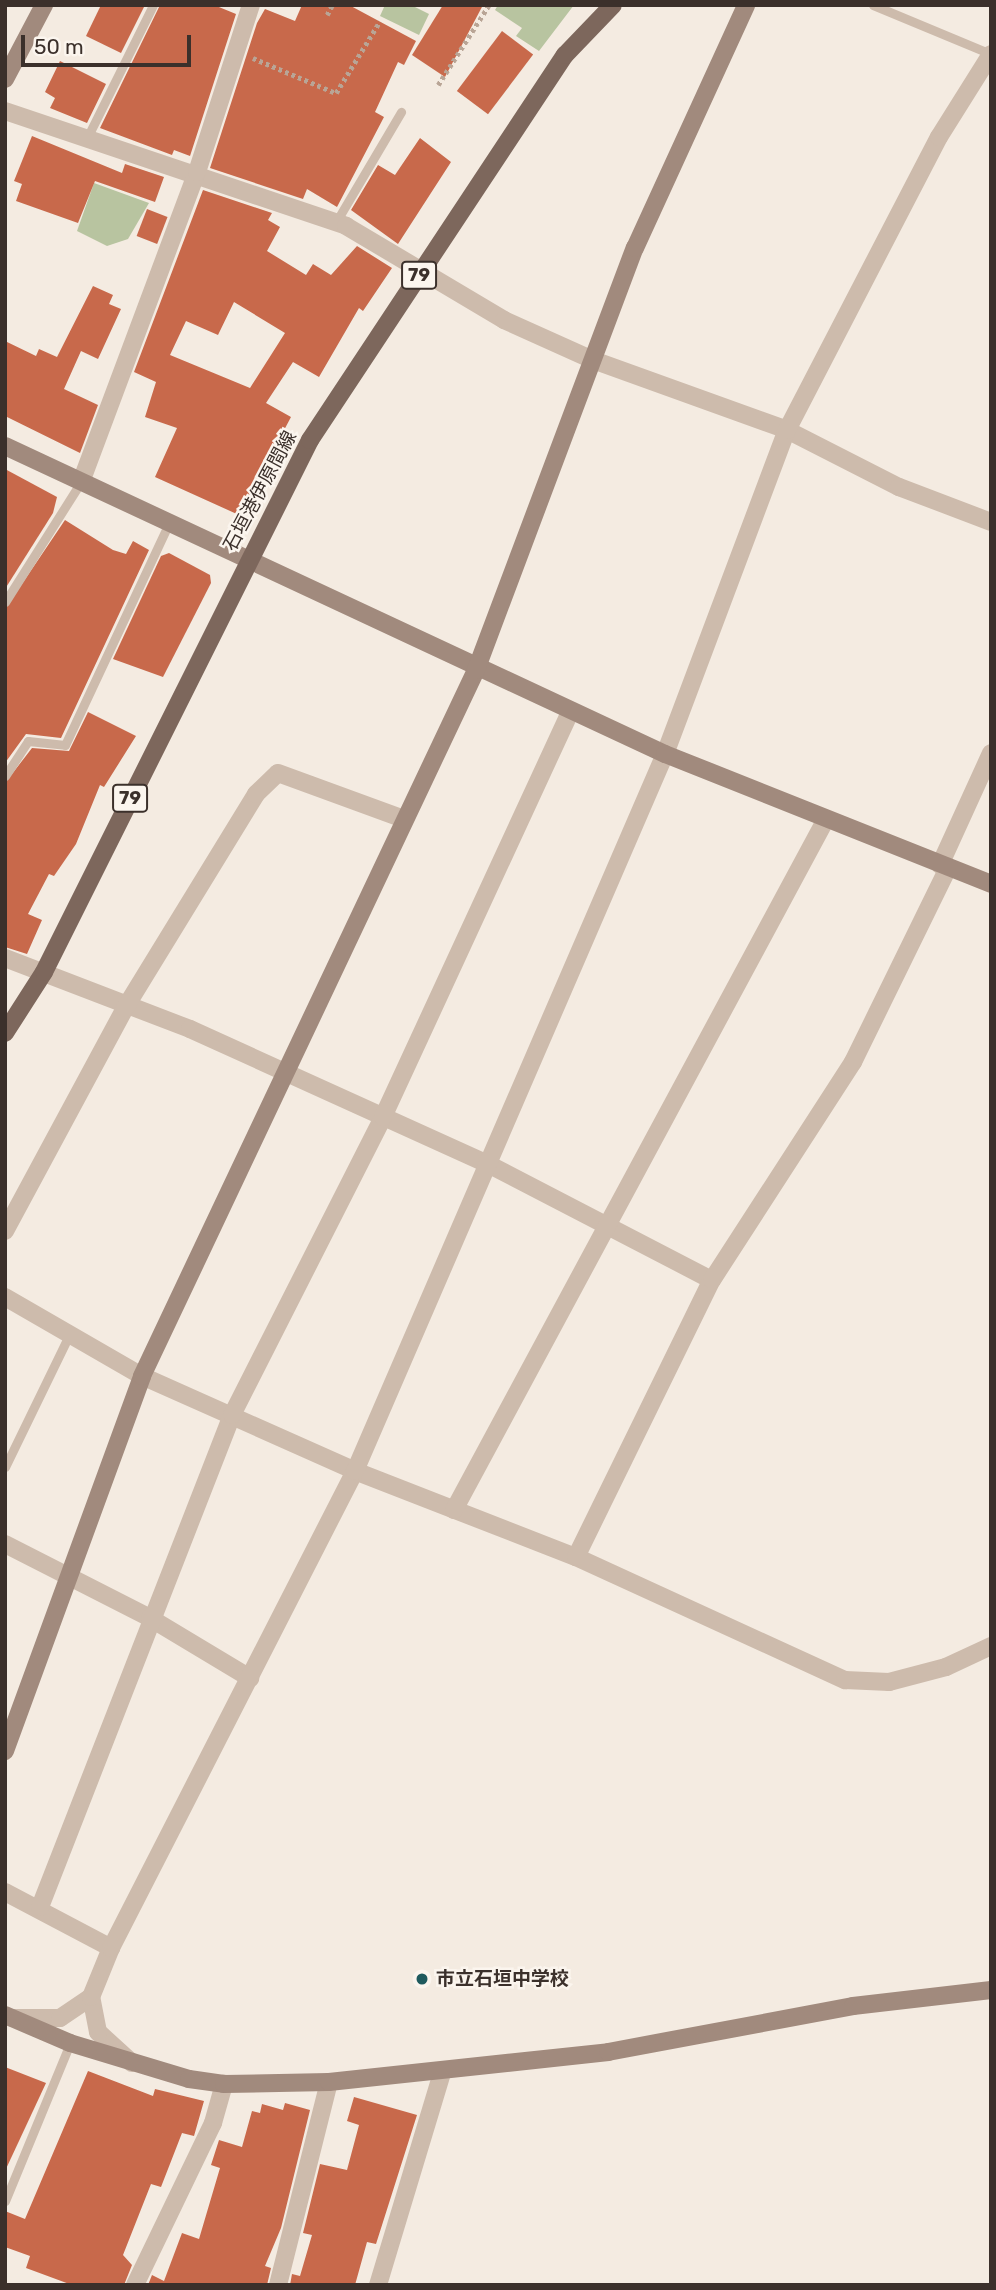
<!DOCTYPE html>
<meta charset="utf-8">
<style>
body{margin:0}
#map{position:relative;width:996px;height:2290px;overflow:hidden;background:#f4ebe1;font-family:Rubik,"Noto Sans JP",sans-serif}
div>[style]{position:absolute}
.green>*{inset:0;background:#b8c4a0}
.building>*{inset:0;background:#c8694b;transform-origin:0 0}
.path>*{height:4.5px;margin-top:-2.25px;transform-origin:0;background:repeating-linear-gradient(90deg,#b9a596 0 3.5px,transparent 0 7px)}
.lane>*{height:9px;margin:-4.5px;padding:0 4.5px;transform-origin:4.5px;border-radius:4.5px;background:#cdbbac}
.street>*{height:18px;margin:-9px;padding:0 9px;transform-origin:9px;border-radius:9px;background:#cdbbac}
.secondary>*{height:18px;margin:-9px;padding:0 9px;transform-origin:9px;border-radius:9px;background:#a18a7d}
.primary>*{height:18px;margin:-9px;padding:0 9px;transform-origin:9px;border-radius:9px;background:#7d675c}
.dots>*{width:19px;height:19px;translate:-50% -50%;box-sizing:border-box;border:4px solid #fbf5ee;border-radius:50%}
span{translate:-50% -50%;white-space:nowrap;text-align:center;line-height:1.15;-webkit-text-stroke:5px #fbf5ee;paint-order:stroke}
.shield-label span{padding:2px 5px;background:#fbf5ee;border:2px solid;border-radius:5px;-webkit-text-stroke-width:0}
.shield-label{font-size:18px;color:#3b302b;font-weight:700}
.street-label{font-size:19px;color:#3b302b}
.poi-label{font-size:19px;color:#3b302b;font-weight:700}
.left{translate:0 -50%;text-align:left}
.frame{position:absolute;inset:0;border:7px solid #3b302b;pointer-events:none}
.scale{position:absolute;left:21px;top:35px;width:170px;height:32px;box-sizing:border-box;border:4px solid #3b302b;border-top:0;padding-left:9px;font-size:21px;line-height:24px;white-space:nowrap;color:#3b302b;-webkit-text-stroke:5px #fbf5ee;paint-order:stroke}
</style>
<div id="map">
<div class="green">
<i style="clip-path:polygon(385px 5px,411px 5px,429px 14px,419px 35px,380px 16px)"></i>
<i style="clip-path:polygon(498px 5px,574px 5px,539px 51px,516px 36px,522px 28px,495px 10px)"></i>
<i style="clip-path:polygon(94px 183px,149px 203px,128px 239px,107px 246px,77px 231px)"></i>
</div>
<div class="building">
<i style="clip-path:polygon(101px 5px,145px 5px,121px 53px,86px 36px)"></i>
<i style="clip-path:polygon(160px 5px,214px 5px,236px 14px,190px 156px,174px 150px,172px 155px,100px 128px)"></i>
<i style="clip-path:polygon(302px 5px,349px 5px,416px 41px,404px 65px,398px 62px,375px 112px,384px 117px,337px 207px,307px 189px,303px 199px,210px 168px,257px 23px,265px 9px,295px 21px)"></i>
<i style="clip-path:polygon(443px 5px,483px 5px,445px 77px,412px 55px)"></i>
<i style="left:502px;top:31px;width:39px;height:75px;rotate:37deg"></i>
<i style="clip-path:polygon(60px 61px,106px 84px,87px 123px,50px 108px,55px 98px,45px 92px)"></i>
<i style="clip-path:polygon(32px 136px,122px 173px,125px 164px,164px 177px,155px 202px,95px 181px,78px 223px,16px 201px,22px 184px,14px 181px)"></i>
<i style="clip-path:polygon(420px 138px,451px 162px,398px 244px,351px 210px,378px 165px,395px 175px)"></i>
<i style="clip-path:polygon(evenodd,203px 190px,272px 213px,268px 220px,280px 227px,267px 251px,306px 275px,313px 264px,331px 275px,357px 246px,392px 268px,363px 311px,359px 308px,319px 377px,293px 362px,266px 403px,291px 417px,239px 515px,155px 477px,177px 428px,145px 417px,156px 382px,134px 372px,203px 190px,234px 302px,285px 333px,250px 388px,170px 355px,186px 321px,218px 335px,234px 302px)"></i>
<i style="left:147px;top:209px;width:22px;height:29px;rotate:21deg"></i>
<i style="clip-path:polygon(93px 286px,113px 295px,109px 304px,121px 309px,98px 359px,81px 351px,64px 389px,98px 405px,80px 453px,5px 416px,5px 341px,36px 356px,39px 349px,57px 357px)"></i>
<i style="clip-path:polygon(5px 469px,57px 497px,53px 513px,5px 589px)"></i>
<i style="clip-path:polygon(65px 520px,113px 550px,126px 554px,133px 541px,149px 550px,61px 738px,26px 734px,5px 763px,5px 609px)"></i>
<i style="clip-path:polygon(169px 553px,210px 575px,211px 583px,163px 677px,113px 659px,161px 556px)"></i>
<i style="clip-path:polygon(88px 712px,136px 736px,104px 787px,100px 785px,76px 844px,54px 876px,49px 874px,28px 914px,42px 920px,27px 954px,5px 947px,5px 783px,32px 748px,69px 751px)"></i>
<i style="clip-path:polygon(5px 2067px,46px 2083px,5px 2171px)"></i>
<i style="clip-path:polygon(88px 2071px,153px 2096px,155px 2089px,204px 2101px,194px 2136px,182px 2133px,161px 2187px,151px 2184px,123px 2255px,132px 2265px,124px 2285px,72px 2285px,26px 2268px,30px 2256px,5px 2247px,5px 2211px,25px 2219px)"></i>
<i style="clip-path:polygon(354px 2097px,417px 2115px,376px 2244px,367px 2242px,355px 2285px,290px 2285px,292px 2274px,300px 2276px,312px 2235px,303px 2233px,320px 2164px,347px 2170px,359px 2125px,347px 2121px)"></i>
<i style="clip-path:polygon(285px 2103px,310px 2110px,281px 2228px,265px 2266px,271px 2268px,267px 2285px,148px 2285px,152px 2275px,164px 2281px,182px 2233px,199px 2239px,220px 2168px,211px 2165px,219px 2140px,242px 2147px,252px 2111px,260px 2113px,262px 2104px,283px 2110px)"></i>
</div>
<div class="path">
<i style="left:327px;top:15px;width:11px;rotate:-63deg"></i>
<i style="left:253px;top:58px;width:90px;rotate:22.9deg"></i>
<i style="left:336px;top:93px;width:84px;rotate:-58.6deg"></i>
<i style="left:438px;top:85px;width:95px;rotate:-57.5deg"></i>
</div>
<div class="lane">
<i style="left:873px;top:5px;width:128px;rotate:22.6deg"></i>
<i style="left:87px;top:138px;width:148px;rotate:-63.6deg"></i>
<i style="left:336px;top:222px;width:128px;rotate:-59.4deg"></i>
<i style="left:5px;top:602px;width:142px;rotate:-57.7deg"></i>
<i style="left:5px;top:776px;width:42px;rotate:-56.7deg"></i>
<i style="left:28px;top:741px;width:37px;rotate:6deg"></i>
<i style="left:65px;top:745px;width:245px;rotate:-64.9deg"></i>
<i style="left:5px;top:1467px;width:149px;rotate:-64.1deg"></i>
<i style="left:5px;top:2201px;width:171px;rotate:-67.6deg"></i>
</div>
<div class="street">
<i style="left:5px;top:111px;width:360px;rotate:18.6deg"></i>
<i style="left:346px;top:226px;width:184px;rotate:30.7deg"></i>
<i style="left:504px;top:320px;width:98px;rotate:24.2deg"></i>
<i style="left:593px;top:360px;width:206px;rotate:19.8deg"></i>
<i style="left:787px;top:430px;width:126px;rotate:27deg"></i>
<i style="left:899px;top:487px;width:98px;rotate:20.8deg"></i>
<i style="left:81px;top:482px;width:331px;rotate:-69.5deg"></i>
<i style="left:197px;top:172px;width:176px;rotate:-72.1deg"></i>
<i style="left:940px;top:865px;width:123px;rotate:-65.5deg"></i>
<i style="left:5px;top:958px;width:198px;rotate:21deg"></i>
<i style="left:190px;top:1029px;width:325px;rotate:24.4deg"></i>
<i style="left:486px;top:1163px;width:254px;rotate:27.4deg"></i>
<i style="left:5px;top:1231px;width:253px;rotate:-61.7deg"></i>
<i style="left:125px;top:1008px;width:251px;rotate:-58.5deg"></i>
<i style="left:256px;top:794px;width:30px;rotate:-44deg"></i>
<i style="left:278px;top:773px;width:134px;rotate:20.1deg"></i>
<i style="left:5px;top:1297px;width:158px;rotate:30deg"></i>
<i style="left:142px;top:1376px;width:233px;rotate:24deg"></i>
<i style="left:355px;top:1471px;width:237px;rotate:21.3deg"></i>
<i style="left:576px;top:1557px;width:296px;rotate:24.6deg"></i>
<i style="left:845px;top:1680px;width:44px;rotate:2.6deg"></i>
<i style="left:889px;top:1682px;width:59px;rotate:-14.7deg"></i>
<i style="left:946px;top:1667px;width:50px;rotate:-25deg"></i>
<i style="left:454px;top:1510px;width:785px;rotate:-61.7deg"></i>
<i style="left:5px;top:1544px;width:163px;rotate:27deg"></i>
<i style="left:150px;top:1618px;width:117px;rotate:31deg"></i>
<i style="left:576px;top:1557px;width:309px;rotate:-63.9deg"></i>
<i style="left:712px;top:1280px;width:260px;rotate:-57.1deg"></i>
<i style="left:853px;top:1062px;width:216px;rotate:-63.9deg"></i>
<i style="left:5px;top:1892px;width:120px;rotate:27.8deg"></i>
<i style="left:40px;top:1907px;width:528px;rotate:-68.68deg"></i>
<i style="left:232px;top:1415px;width:334px;rotate:-63.1deg"></i>
<i style="left:383px;top:1117px;width:446px;rotate:-65.2deg"></i>
<i style="left:12px;top:2018px;width:48px"></i>
<i style="left:60px;top:2018px;width:37px;rotate:-34deg"></i>
<i style="left:132px;top:2063px;width:46px;rotate:-137.6deg"></i>
<i style="left:98px;top:2032px;width:36px;rotate:-101deg"></i>
<i style="left:91px;top:1997px;width:53px;rotate:-67.8deg"></i>
<i style="left:111px;top:1948px;width:536px;rotate:-62.91deg"></i>
<i style="left:355px;top:1471px;width:781px;rotate:-66.62deg"></i>
<i style="left:665px;top:754px;width:346px;rotate:-69.4deg"></i>
<i style="left:787px;top:430px;width:330px;rotate:-62.6deg"></i>
<i style="left:939px;top:137px;width:98px;rotate:-57.9deg"></i>
<i style="left:135px;top:2285px;width:180px;rotate:-64.3deg"></i>
<i style="left:213px;top:2123px;width:41px;rotate:-74.2deg"></i>
<i style="left:278px;top:2285px;width:209px;rotate:-75.9deg"></i>
<i style="left:378px;top:2285px;width:221px;rotate:-73.2deg"></i>
</div>
<div class="secondary">
<i style="left:5px;top:79px;width:84px;rotate:-62.2deg"></i>
<i style="left:5px;top:446px;width:728px;rotate:25.02deg"></i>
<i style="left:665px;top:754px;width:351px;rotate:21.7deg"></i>
<i style="left:5px;top:1751px;width:399px;rotate:-69.9deg"></i>
<i style="left:142px;top:1376px;width:781px;rotate:-64.68deg"></i>
<i style="left:476px;top:670px;width:451px;rotate:-69.4deg"></i>
<i style="left:635px;top:248px;width:267px;rotate:-65.4deg"></i>
<i style="left:5px;top:2015px;width:71px;rotate:23.3deg"></i>
<i style="left:70px;top:2043px;width:124px;rotate:16.8deg"></i>
<i style="left:189px;top:2079px;width:35px;rotate:8deg"></i>
<i style="left:224px;top:2084px;width:105px;rotate:-1.1deg"></i>
<i style="left:329px;top:2082px;width:281px;rotate:-6.1deg"></i>
<i style="left:608px;top:2052px;width:249px;rotate:-10.6deg"></i>
<i style="left:853px;top:2006px;width:139px;rotate:-6.6deg"></i>
</div>
<div class="primary">
<i style="left:5px;top:1033px;width:72px;rotate:-57.4deg"></i>
<i style="left:44px;top:972px;width:595px;rotate:-63.43deg"></i>
<i style="left:310px;top:440px;width:462px;rotate:-56.5deg"></i>
<i style="left:565px;top:55px;width:69px;rotate:-46.2deg"></i>
</div>
<div class="dots">
<i style="left:422px;top:1979px;background:#1f5a5e"></i>
</div>
<div class="shield-label">
<span style="left:419px;top:275px">79</span>
<span style="left:130px;top:798px">79</span>
</div>
<div class="street-label">
<span style="left:260px;top:491px;rotate:-62deg">石垣港伊原間線</span>
</div>
<div class="poi-label">
<span class="left" style="left:436px;top:1979px">市立石垣中学校</span>
</div>
<div class="frame"></div>
<div class="scale">50 m</div>
</div>
